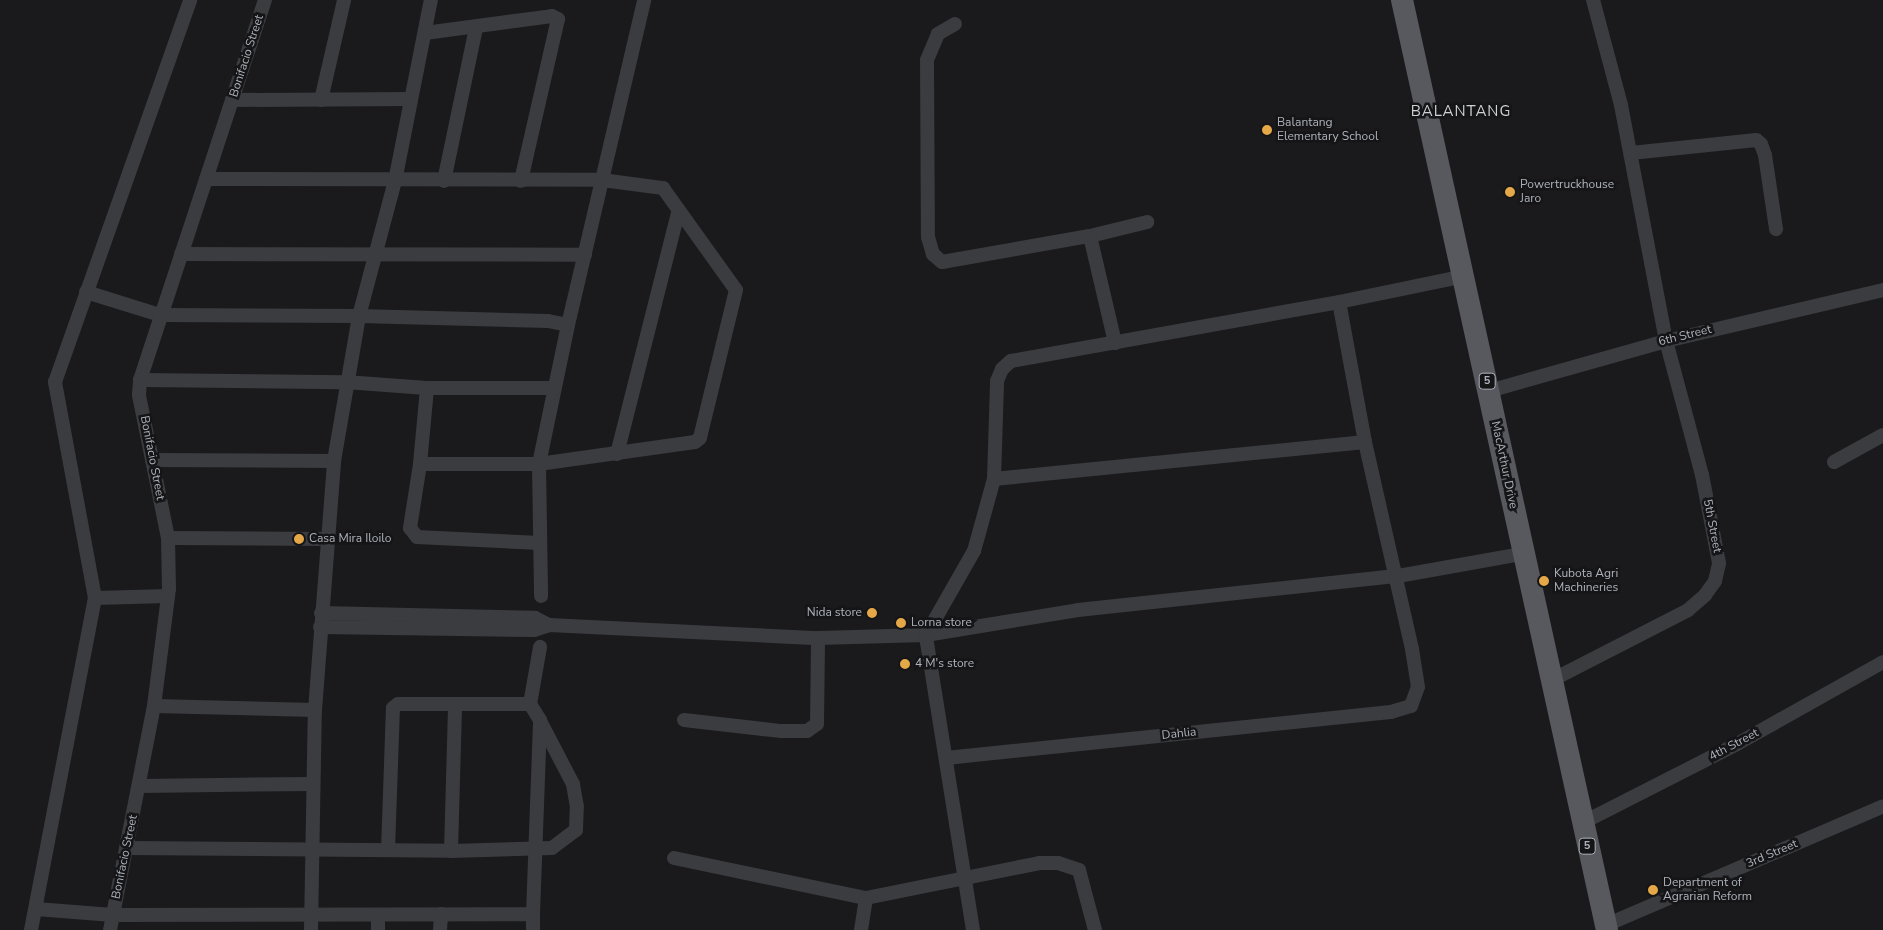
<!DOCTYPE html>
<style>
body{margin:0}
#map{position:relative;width:1883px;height:930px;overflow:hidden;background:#1a1a1c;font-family:"Nunito Sans",sans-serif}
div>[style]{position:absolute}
.minor>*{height:14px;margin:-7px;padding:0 7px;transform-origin:7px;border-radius:7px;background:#3b3c40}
.primary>*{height:22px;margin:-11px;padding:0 11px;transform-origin:11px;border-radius:11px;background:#57595f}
.dots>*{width:14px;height:14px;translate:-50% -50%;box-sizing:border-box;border:2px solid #151517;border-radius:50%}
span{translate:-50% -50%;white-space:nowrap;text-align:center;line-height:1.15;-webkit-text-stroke:5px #151517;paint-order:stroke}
.shield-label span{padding:1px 4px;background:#151517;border:1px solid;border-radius:4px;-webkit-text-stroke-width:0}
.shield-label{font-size:11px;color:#adb2ba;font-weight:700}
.street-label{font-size:12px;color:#adb2ba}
.poi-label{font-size:12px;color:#adb2ba}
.left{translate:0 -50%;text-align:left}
.right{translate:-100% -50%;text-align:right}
.quarter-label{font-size:15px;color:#ced1d6;letter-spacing:1px}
</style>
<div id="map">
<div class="minor">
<i style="left:955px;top:24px;width:20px;rotate:150deg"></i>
<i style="left:938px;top:34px;width:28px;rotate:113deg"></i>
<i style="left:927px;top:60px;width:177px;rotate:89.7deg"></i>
<i style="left:928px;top:237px;width:18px;rotate:74deg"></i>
<i style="left:933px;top:254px;width:12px;rotate:42deg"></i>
<i style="left:942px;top:262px;width:150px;rotate:-10deg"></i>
<i style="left:1090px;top:236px;width:59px;rotate:-13.8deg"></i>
<i style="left:425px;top:33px;width:128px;rotate:-7.6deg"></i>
<i style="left:552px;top:16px;width:7px;rotate:27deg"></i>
<i style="left:558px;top:19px;width:166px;rotate:102.9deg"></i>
<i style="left:232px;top:100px;width:179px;rotate:-0.3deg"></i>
<i style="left:321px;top:100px;width:103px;rotate:-77deg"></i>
<i style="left:1631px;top:153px;width:126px;rotate:-5.9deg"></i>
<i style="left:1756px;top:140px;width:6px;rotate:39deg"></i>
<i style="left:1761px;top:144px;width:12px;rotate:70deg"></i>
<i style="left:1765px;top:155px;width:75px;rotate:81.5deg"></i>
<i style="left:206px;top:179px;width:396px;rotate:0.1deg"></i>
<i style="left:602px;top:180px;width:62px;rotate:7.5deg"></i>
<i style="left:663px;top:188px;width:125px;rotate:54.4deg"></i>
<i style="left:736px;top:290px;width:152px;rotate:103.7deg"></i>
<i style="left:700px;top:438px;width:6px;rotate:141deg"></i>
<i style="left:695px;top:442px;width:158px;rotate:172deg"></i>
<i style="left:539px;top:464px;width:119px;rotate:180deg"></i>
<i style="left:420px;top:464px;width:65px;rotate:98.9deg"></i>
<i style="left:410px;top:528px;width:11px;rotate:52deg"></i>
<i style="left:417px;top:537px;width:123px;rotate:2.8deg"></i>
<i style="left:444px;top:181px;width:156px;rotate:-78.2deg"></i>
<i style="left:1090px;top:236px;width:110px;rotate:76.8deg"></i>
<i style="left:181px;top:254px;width:404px;rotate:0.1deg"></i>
<i style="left:86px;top:292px;width:77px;rotate:17.3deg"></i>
<i style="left:160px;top:315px;width:199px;rotate:0.3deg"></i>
<i style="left:359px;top:316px;width:189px;rotate:1.5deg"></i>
<i style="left:548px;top:321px;width:20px;rotate:11deg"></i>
<i style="left:568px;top:325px;width:142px;rotate:101.8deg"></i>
<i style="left:539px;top:464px;width:132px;rotate:89.1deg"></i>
<i style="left:568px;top:325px;width:334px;rotate:-76.8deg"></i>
<i style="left:140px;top:380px;width:205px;rotate:0.6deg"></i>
<i style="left:345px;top:382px;width:82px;rotate:4.2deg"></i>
<i style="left:427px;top:388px;width:127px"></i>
<i style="left:1489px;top:391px;width:184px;rotate:-15.8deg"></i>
<i style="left:1666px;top:341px;width:223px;rotate:-13.2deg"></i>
<i style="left:617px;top:454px;width:249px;rotate:-75.8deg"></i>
<i style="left:152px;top:460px;width:182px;rotate:0.3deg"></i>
<i style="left:1834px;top:462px;width:56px;rotate:-28.9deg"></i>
<i style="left:420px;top:464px;width:76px;rotate:-84.7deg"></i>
<i style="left:994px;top:479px;width:373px;rotate:-5.7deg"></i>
<i style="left:168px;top:538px;width:159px;rotate:0.4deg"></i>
<i style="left:95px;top:598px;width:73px;rotate:-1.6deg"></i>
<i style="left:321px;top:613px;width:214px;rotate:1.3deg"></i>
<i style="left:535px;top:618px;width:16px;rotate:27deg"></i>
<i style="left:320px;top:627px;width:214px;rotate:0.8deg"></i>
<i style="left:534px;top:630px;width:16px;rotate:-18deg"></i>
<i style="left:549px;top:625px;width:269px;rotate:2.8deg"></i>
<i style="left:818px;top:638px;width:108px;rotate:-1.6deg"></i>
<i style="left:926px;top:635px;width:154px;rotate:-9.3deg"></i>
<i style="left:1078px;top:610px;width:322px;rotate:-6.1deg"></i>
<i style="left:1398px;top:576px;width:126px;rotate:-10.1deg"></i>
<i style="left:1550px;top:681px;width:155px;rotate:-27.2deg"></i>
<i style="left:1688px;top:610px;width:23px;rotate:-41deg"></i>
<i style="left:1705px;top:595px;width:17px;rotate:-54deg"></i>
<i style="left:1715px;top:581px;width:18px;rotate:-77deg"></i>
<i style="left:1719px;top:563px;width:90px;rotate:-100.9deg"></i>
<i style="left:1702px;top:475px;width:139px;rotate:-105deg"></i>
<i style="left:1666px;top:341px;width:240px;rotate:-100.8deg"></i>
<i style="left:1621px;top:105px;width:109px;rotate:-104.9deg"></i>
<i style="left:154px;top:706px;width:161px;rotate:1.4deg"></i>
<i style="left:684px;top:720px;width:98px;rotate:6.5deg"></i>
<i style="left:781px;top:731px;width:26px"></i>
<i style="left:807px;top:731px;width:12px;rotate:-35deg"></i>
<i style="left:817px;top:724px;width:86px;rotate:-89.3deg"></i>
<i style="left:946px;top:758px;width:447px;rotate:-5.9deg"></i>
<i style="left:1391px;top:712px;width:21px;rotate:-17deg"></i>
<i style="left:1411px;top:706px;width:20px;rotate:-70deg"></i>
<i style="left:1418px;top:687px;width:38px;rotate:-99deg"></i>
<i style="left:1412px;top:649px;width:212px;rotate:-102.8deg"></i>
<i style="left:1365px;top:442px;width:142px;rotate:-100.5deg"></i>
<i style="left:140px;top:786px;width:173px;rotate:-0.7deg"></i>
<i style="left:1582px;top:823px;width:174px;rotate:-27deg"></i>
<i style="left:1737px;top:744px;width:167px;rotate:-29.3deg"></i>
<i style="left:128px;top:848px;width:323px;rotate:0.5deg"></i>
<i style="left:451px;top:851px;width:101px;rotate:-1.7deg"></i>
<i style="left:552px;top:848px;width:30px;rotate:-37deg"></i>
<i style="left:576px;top:830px;width:23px;rotate:-88deg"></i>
<i style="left:577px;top:807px;width:23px;rotate:-100deg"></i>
<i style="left:573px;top:784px;width:71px;rotate:-117.6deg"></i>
<i style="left:388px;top:850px;width:142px;rotate:-88deg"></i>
<i style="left:393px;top:708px;width:6px;rotate:-39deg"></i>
<i style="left:398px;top:704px;width:132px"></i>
<i style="left:451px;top:851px;width:147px;rotate:-88.4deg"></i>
<i style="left:674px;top:858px;width:196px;rotate:11.8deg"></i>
<i style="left:866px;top:898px;width:177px;rotate:-11.4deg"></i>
<i style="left:1039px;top:863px;width:19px"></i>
<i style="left:1058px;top:863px;width:22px;rotate:18deg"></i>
<i style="left:1079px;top:870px;width:62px;rotate:75.1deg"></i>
<i style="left:36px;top:909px;width:77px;rotate:4.5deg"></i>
<i style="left:113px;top:915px;width:420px;rotate:-0.1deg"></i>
<i style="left:533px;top:914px;width:194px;rotate:-87.9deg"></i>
<i style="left:540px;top:720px;width:19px;rotate:-122deg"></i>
<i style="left:530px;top:704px;width:58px;rotate:-80deg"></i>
<i style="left:1606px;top:925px;width:301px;rotate:-23.2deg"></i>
<i style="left:31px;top:930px;width:338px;rotate:-79.1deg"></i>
<i style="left:95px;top:598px;width:220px;rotate:-100.5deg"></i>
<i style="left:55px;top:382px;width:405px;rotate:-70.5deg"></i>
<i style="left:110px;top:930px;width:228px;rotate:-78.9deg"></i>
<i style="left:154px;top:706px;width:118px;rotate:-82.7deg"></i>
<i style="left:169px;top:589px;width:51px;rotate:-91.1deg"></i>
<i style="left:168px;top:538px;width:146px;rotate:-101.5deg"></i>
<i style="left:139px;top:395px;width:15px;rotate:-86deg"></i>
<i style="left:140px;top:380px;width:400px;rotate:-71.8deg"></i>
<i style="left:311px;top:930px;width:220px;rotate:-89deg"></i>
<i style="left:315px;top:710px;width:250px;rotate:-85.6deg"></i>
<i style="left:334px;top:461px;width:147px;rotate:-80.2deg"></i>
<i style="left:359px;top:316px;width:140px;rotate:-75.1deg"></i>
<i style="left:395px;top:181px;width:185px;rotate:-78.8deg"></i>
<i style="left:378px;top:930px;width:15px;rotate:-90deg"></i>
<i style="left:440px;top:930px;width:16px;rotate:-86deg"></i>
<i style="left:533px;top:930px;width:16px;rotate:-90deg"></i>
<i style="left:861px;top:930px;width:32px;rotate:-81deg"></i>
<i style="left:973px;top:930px;width:299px;rotate:-99.1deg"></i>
<i style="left:926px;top:635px;width:97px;rotate:-60.3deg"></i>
<i style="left:974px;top:551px;width:75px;rotate:-74.5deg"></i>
<i style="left:994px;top:479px;width:98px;rotate:-88.2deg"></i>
<i style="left:997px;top:381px;width:13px;rotate:-67deg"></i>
<i style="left:1002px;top:369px;width:12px;rotate:-42deg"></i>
<i style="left:1011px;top:361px;width:333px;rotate:-10.2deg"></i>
<i style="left:1339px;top:302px;width:128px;rotate:-11.7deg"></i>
</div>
<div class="primary">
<i style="left:1402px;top:0;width:952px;rotate:77.57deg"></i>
</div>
<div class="dots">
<i style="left:1267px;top:130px;background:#e5a848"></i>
<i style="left:1510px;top:192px;background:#e5a848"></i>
<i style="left:299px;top:539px;background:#e5a848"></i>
<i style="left:1544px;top:581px;background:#e5a848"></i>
<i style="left:872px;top:613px;background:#e5a848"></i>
<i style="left:901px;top:623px;background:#e5a848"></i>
<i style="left:905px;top:664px;background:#e5a848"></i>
<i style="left:1653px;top:890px;background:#e5a848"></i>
</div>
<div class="shield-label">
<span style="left:1487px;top:381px">5</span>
<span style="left:1587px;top:846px">5</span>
</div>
<div class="street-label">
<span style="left:247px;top:56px;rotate:-72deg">Bonifacio Street</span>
<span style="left:1685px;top:336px;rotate:-14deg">6th Street</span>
<span style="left:152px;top:458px;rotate:79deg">Bonifacio Street</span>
<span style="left:1504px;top:465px;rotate:78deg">MacArthur Drive</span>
<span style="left:1712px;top:526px;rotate:79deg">5th Street</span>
<span style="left:1179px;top:734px;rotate:-6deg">Dahlia</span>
<span style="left:1734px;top:745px;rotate:-28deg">4th Street</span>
<span style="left:1772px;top:854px;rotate:-23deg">3rd Street</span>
<span style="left:125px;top:857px;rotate:-78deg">Bonifacio Street</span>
</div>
<div class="poi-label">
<span class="left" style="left:1277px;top:130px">Balantang<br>Elementary School</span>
<span class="left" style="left:1520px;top:192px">Powertruckhouse<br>Jaro</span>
<span class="left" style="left:309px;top:539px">Casa Mira Iloilo</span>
<span class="left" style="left:1554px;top:581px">Kubota Agri<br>Machineries</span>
<span class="right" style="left:862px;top:613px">Nida store</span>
<span class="left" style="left:911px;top:623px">Lorna store</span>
<span class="left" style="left:915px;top:664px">4 M's store</span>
<span class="left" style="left:1663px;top:890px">Department of<br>Agrarian Reform</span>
</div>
<div class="quarter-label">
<span style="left:1461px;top:112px">BALANTANG</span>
</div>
</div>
